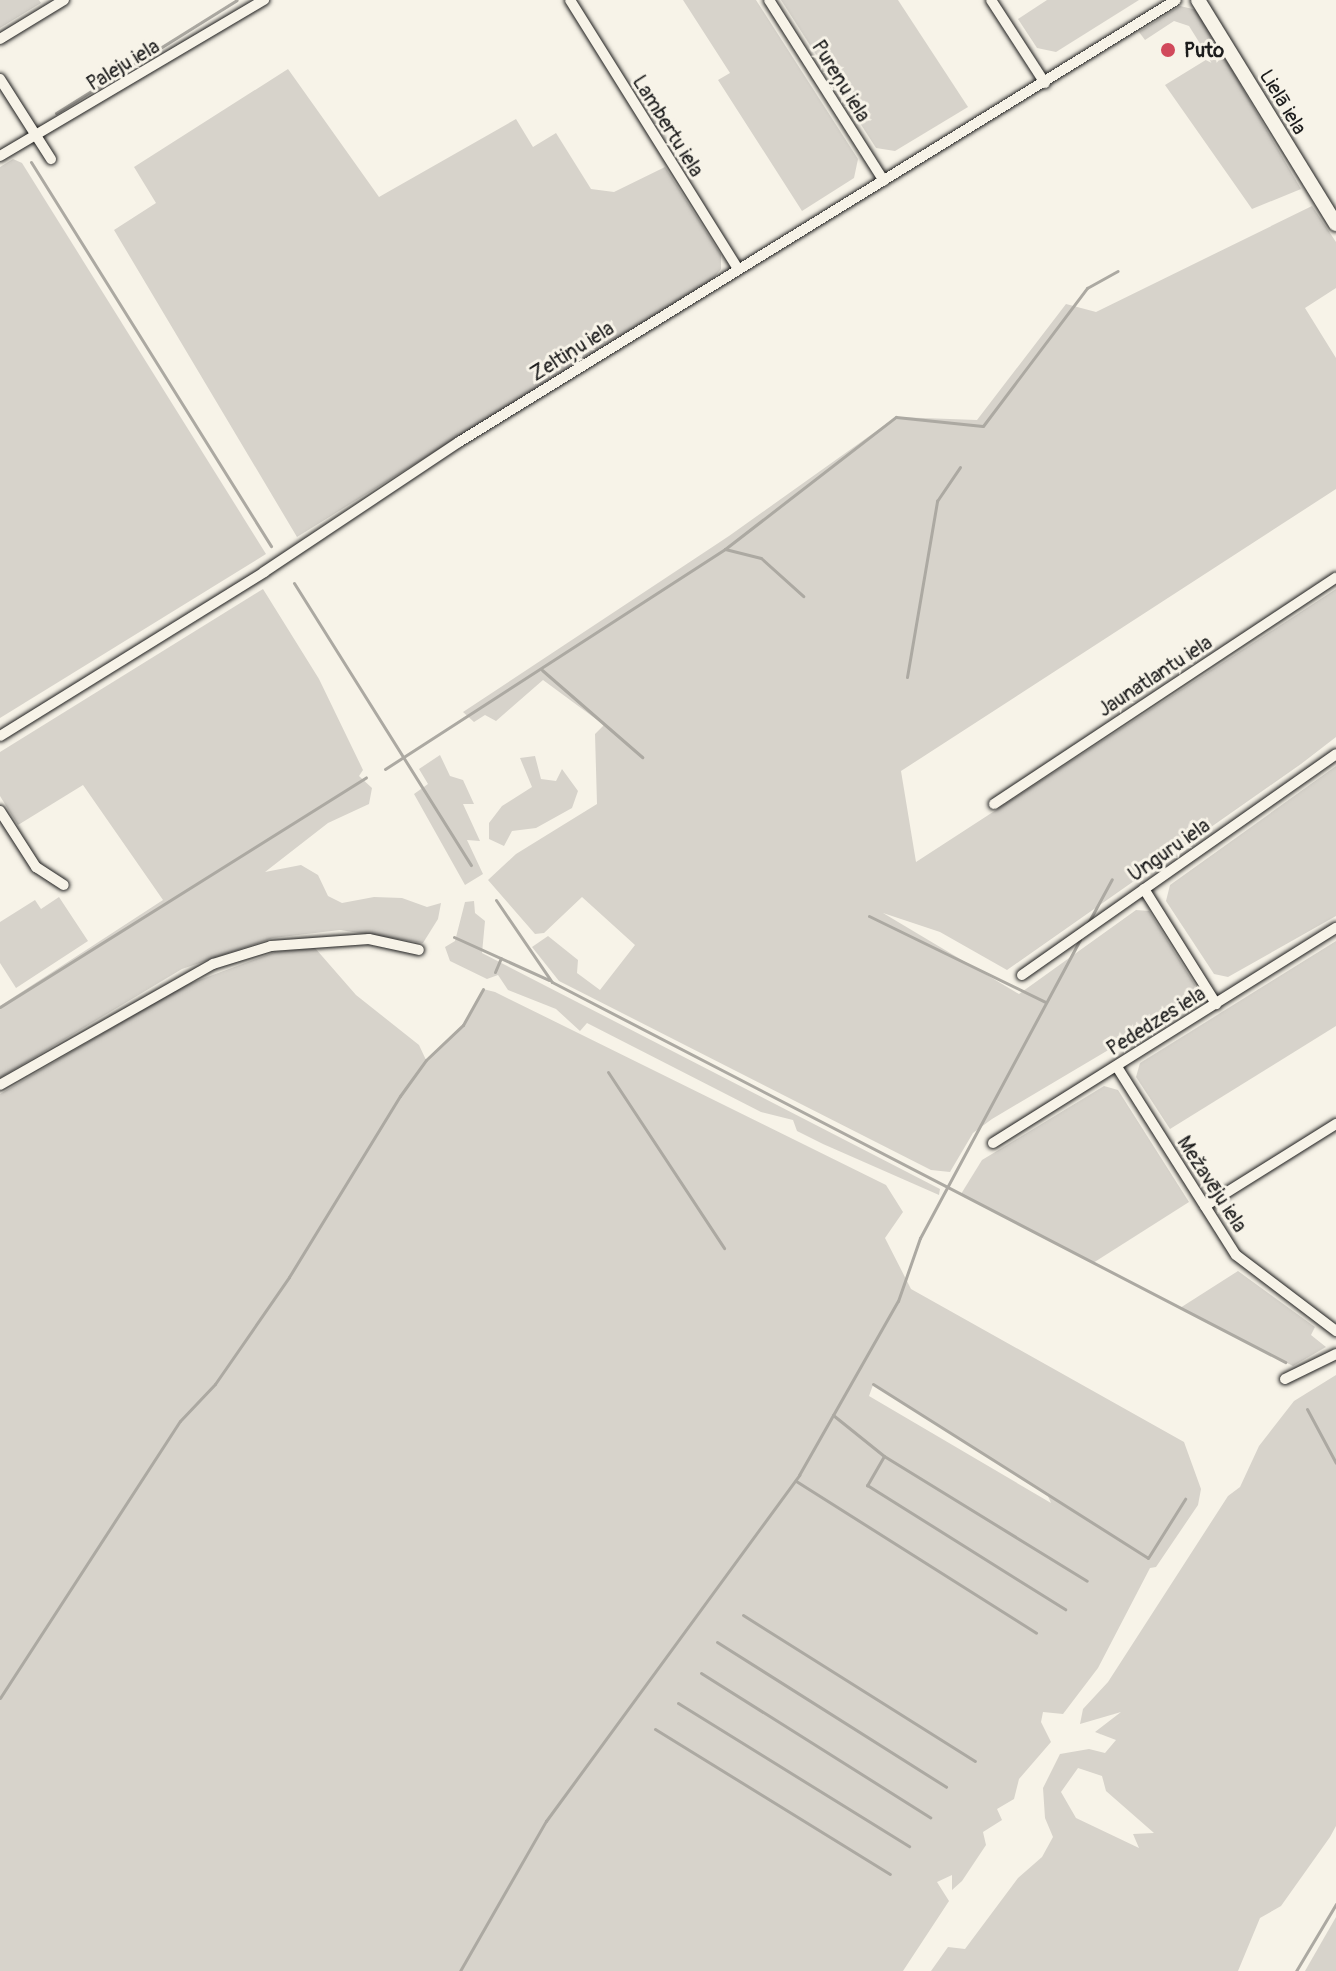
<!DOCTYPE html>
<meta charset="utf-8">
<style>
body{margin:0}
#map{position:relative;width:1336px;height:1971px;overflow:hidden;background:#f7f3e8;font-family:Pangolin,sans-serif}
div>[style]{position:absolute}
.green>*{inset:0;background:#d7d3cb}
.stream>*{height:3px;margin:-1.5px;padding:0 1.5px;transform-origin:1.5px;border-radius:1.5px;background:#aca9a2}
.roads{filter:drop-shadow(0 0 2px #1c1c1c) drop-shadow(0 0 2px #1c1c1c)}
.street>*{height:10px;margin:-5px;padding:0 5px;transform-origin:5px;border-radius:5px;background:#f7f3e8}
.secondary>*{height:14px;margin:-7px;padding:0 7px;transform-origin:7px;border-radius:7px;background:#f7f3e8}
.dots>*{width:22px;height:22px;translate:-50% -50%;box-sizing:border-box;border:4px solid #f7f3e8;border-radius:50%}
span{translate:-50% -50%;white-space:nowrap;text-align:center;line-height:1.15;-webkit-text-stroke:6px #f7f3e8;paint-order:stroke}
.poi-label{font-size:20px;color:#1c1c1c;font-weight:700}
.left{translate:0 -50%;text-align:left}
.street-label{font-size:20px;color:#1c1c1c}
</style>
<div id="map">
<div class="green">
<i style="clip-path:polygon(0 0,39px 0,41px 3px,0 28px)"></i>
<i style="clip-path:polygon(683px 0,756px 0,858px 159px,854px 178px,802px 211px,718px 80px,730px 73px)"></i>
<i style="clip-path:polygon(781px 0,898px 0,968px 107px,895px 151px,876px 148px)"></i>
<i style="clip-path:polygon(1047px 0,1139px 0,1056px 52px,1037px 48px,1018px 19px)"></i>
<i style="clip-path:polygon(1180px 6px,1197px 10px,1301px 189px,1252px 209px,1165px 85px,1209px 58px,1189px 26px,1174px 21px,1145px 40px,1139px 32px)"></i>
<i style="clip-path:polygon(288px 69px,379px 197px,516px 119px,533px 147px,556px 133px,591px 189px,614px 192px,665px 167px,721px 255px,721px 269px,712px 280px,297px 537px,114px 230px,156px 203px,134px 167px)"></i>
<i style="clip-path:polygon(13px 159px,22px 163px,266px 554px,0 718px,0 167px)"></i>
<i style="clip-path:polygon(1312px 206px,1336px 242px,1336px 288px,1305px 308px,1336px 358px,1336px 489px,901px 771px,916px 862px,1336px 589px,1336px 737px,1301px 764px,1007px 970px,940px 932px,883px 913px,1019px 994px,1136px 910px,1149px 911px,1195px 985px,1191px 1001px,992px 1119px,973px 1133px,950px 1172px,931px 1170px,559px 981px,532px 947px,548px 936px,578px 960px,577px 973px,600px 990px,635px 945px,582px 897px,544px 933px,535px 934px,488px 880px,516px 854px,597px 804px,595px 734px,604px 725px,543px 680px,496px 721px,485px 715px,474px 722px,463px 712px,729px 536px,896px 417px,977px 420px,1066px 304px,1096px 312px)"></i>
<i style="clip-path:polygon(263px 589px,319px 679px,363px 770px,359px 776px,372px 788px,369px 804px,328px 823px,265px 872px,301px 865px,318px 875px,328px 896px,342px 903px,374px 897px,402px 898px,427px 907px,441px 903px,438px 919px,423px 943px,340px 930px,273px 938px,182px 969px,0 1078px,0 1006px,163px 900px,83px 785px,18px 825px,0 796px,0 752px)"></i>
<i style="clip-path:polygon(440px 755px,450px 776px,463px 780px,474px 804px,463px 804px,480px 841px,467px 840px,483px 874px,465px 885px,414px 794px,428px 784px,419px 769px)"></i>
<i style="clip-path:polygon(535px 756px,541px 779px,556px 781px,562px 769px,578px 791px,572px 808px,536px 828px,512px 831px,504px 846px,489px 839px,489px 823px,502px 806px,532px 787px,520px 758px)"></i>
<i style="clip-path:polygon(1336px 766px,1336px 916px,1228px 977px,1214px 974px,1166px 901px,1170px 885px)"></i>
<i style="clip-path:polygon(59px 897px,88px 941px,16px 988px,0 963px,0 922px,35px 900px,41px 909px)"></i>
<i style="clip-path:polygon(474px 901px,475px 913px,485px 921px,482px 953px,940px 1189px,939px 1195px,823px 1144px,797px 1131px,793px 1120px,761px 1112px,587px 1023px,580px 1031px,556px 1009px,508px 990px,498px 975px,487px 979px,450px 961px,445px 947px,455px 941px,465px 902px)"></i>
<i style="clip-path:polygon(1336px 941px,1336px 1026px,1170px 1129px,1136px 1077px,1140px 1063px)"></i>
<i style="clip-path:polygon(evenodd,315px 948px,356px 995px,419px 1045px,426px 1060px,463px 1025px,483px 989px,495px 992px,886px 1185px,903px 1212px,885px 1238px,911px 1289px,1184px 1442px,1201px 1489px,1198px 1505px,1156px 1567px,1150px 1568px,1098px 1668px,1063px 1714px,1043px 1712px,1041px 1722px,1051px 1742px,1019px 1779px,1014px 1799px,997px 1809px,1002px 1820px,983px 1832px,986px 1845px,962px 1881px,952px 1890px,952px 1875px,937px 1882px,949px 1901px,903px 1971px,0 1971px,0 1094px,183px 986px,275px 952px,315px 948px,873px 1385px,1047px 1494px,1051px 1503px,869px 1396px,873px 1385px)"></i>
<i style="clip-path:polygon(1104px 1086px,1118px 1090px,1189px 1202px,1093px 1263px,961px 1194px,982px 1160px)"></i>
<i style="clip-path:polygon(1238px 1271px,1315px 1327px,1311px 1335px,1326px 1347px,1293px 1366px,1180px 1308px)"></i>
<i style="clip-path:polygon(evenodd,1336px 1375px,1336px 1826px,1330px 1837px,1281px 1906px,1260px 1918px,1238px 1971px,931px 1971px,948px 1947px,965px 1949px,1018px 1878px,1042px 1857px,1053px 1837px,1045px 1818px,1043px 1788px,1060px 1754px,1089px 1749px,1105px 1753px,1116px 1740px,1095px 1732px,1121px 1712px,1080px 1724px,1083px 1709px,1108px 1682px,1228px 1496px,1240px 1487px,1259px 1446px,1294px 1401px,1336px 1375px,1078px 1768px,1102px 1776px,1106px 1791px,1154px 1833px,1133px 1834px,1139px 1848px,1076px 1818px,1061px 1792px,1078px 1768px)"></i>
<i style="clip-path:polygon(1336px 1917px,1336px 1971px,1305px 1971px)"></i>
</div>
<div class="stream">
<i style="left:56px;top:113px;width:213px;rotate:-32deg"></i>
<i style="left:31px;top:162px;width:453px;rotate:58deg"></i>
<i style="left:725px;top:549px;width:37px;rotate:14deg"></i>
<i style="left:761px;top:558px;width:57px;rotate:42.1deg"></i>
<i style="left:294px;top:583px;width:333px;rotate:57.9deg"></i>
<i style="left:542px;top:670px;width:133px;rotate:41deg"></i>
<i style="left:907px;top:677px;width:179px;rotate:-80.3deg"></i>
<i style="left:937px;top:501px;width:41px;rotate:-55.9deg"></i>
<i style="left:385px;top:769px;width:405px;rotate:-32.9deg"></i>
<i style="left:725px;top:549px;width:216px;rotate:-37.7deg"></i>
<i style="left:896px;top:417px;width:87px;rotate:5.9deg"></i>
<i style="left:983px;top:426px;width:173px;rotate:-53deg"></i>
<i style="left:1087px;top:288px;width:35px;rotate:-29deg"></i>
<i style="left:496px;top:900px;width:99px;rotate:55.7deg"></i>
<i style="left:552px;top:982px;width:826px;rotate:27.4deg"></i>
<i style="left:869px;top:916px;width:196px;rotate:26deg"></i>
<i style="left:1087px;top:925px;width:52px;rotate:-61.5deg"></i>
<i style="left:454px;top:937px;width:104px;rotate:24.4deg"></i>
<i style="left:495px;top:972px;width:15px;rotate:-67deg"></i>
<i style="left:0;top:1007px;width:432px;rotate:-32.1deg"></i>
<i style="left:608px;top:1072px;width:211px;rotate:56.6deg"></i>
<i style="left:873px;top:1384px;width:325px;rotate:32.3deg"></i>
<i style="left:1148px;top:1558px;width:70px;rotate:-57.9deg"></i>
<i style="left:1307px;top:1409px;width:61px;rotate:61.8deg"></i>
<i style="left:833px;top:1415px;width:65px;rotate:38.8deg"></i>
<i style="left:884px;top:1456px;width:238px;rotate:31.6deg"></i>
<i style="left:884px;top:1456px;width:34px;rotate:120deg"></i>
<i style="left:867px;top:1485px;width:234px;rotate:32.1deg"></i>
<i style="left:796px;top:1481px;width:284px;rotate:32.3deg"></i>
<i style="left:743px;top:1615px;width:274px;rotate:32.2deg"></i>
<i style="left:717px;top:1642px;width:271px;rotate:32.3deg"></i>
<i style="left:701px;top:1673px;width:271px;rotate:32.2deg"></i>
<i style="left:0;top:1698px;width:330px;rotate:-57deg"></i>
<i style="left:180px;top:1421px;width:51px;rotate:-46.6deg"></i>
<i style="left:215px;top:1384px;width:130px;rotate:-55.3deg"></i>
<i style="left:289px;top:1277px;width:212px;rotate:-58.5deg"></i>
<i style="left:400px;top:1096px;width:44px;rotate:-54.2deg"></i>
<i style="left:426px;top:1060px;width:51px;rotate:-43.4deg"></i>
<i style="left:463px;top:1025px;width:41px;rotate:-60.9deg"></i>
<i style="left:678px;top:1703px;width:272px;rotate:31.8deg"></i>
<i style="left:655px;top:1729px;width:276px;rotate:31.7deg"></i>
<i style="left:460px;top:1971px;width:173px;rotate:-60.2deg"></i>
<i style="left:546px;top:1821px;width:429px;rotate:-53.8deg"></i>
<i style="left:799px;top:1475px;width:200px;rotate:-60.4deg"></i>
<i style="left:898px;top:1301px;width:67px;rotate:-70.8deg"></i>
<i style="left:920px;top:1238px;width:339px;rotate:-61.8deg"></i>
<i style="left:1296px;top:1971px;width:78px;rotate:-59.2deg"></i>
</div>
<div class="roads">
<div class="street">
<i style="left:570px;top:0;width:317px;rotate:58deg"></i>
<i style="left:769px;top:0;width:214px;rotate:57.6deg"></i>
<i style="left:991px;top:0;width:99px;rotate:57deg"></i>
<i style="left:0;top:39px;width:75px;rotate:-31.4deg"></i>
<i style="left:0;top:79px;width:95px;rotate:57.5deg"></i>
<i style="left:0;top:156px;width:307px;rotate:-30.6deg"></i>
<i style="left:0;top:736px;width:311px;rotate:-31.8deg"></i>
<i style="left:264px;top:572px;width:234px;rotate:-33.7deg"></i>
<i style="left:459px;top:442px;width:842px;rotate:-31.65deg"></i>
<i style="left:994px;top:804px;width:410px;rotate:-33.5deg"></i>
<i style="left:0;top:811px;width:67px;rotate:57.3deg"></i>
<i style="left:36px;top:867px;width:33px;rotate:33deg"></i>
<i style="left:1144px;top:889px;width:136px;rotate:57.9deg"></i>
<i style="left:1022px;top:975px;width:384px;rotate:-35.1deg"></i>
<i style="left:1117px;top:1067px;width:222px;rotate:57.7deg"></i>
<i style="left:1236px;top:1255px;width:126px;rotate:37.2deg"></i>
<i style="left:0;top:1085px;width:245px;rotate:-29.6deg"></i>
<i style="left:213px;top:964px;width:61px;rotate:-17.2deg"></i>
<i style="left:271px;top:946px;width:98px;rotate:-4.1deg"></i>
<i style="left:369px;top:939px;width:51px;rotate:12.4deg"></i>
<i style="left:993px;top:1143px;width:405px;rotate:-32.1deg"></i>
<i style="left:1205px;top:1206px;width:155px;rotate:-32deg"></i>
<i style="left:1285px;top:1379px;width:57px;rotate:-26.1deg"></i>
</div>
<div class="secondary">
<i style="left:1198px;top:0;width:263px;rotate:58.4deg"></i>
</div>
</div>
<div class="dots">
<i style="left:1168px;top:50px;background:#d1495b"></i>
</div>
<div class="poi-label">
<span class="left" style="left:1184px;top:50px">Puto</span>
</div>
<div class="street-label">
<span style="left:123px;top:65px;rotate:-31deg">Paleju iela</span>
<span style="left:841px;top:81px;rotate:58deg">Pureņu iela</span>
<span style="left:1283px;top:102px;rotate:59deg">Lielā iela</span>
<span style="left:668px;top:126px;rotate:58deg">Lambertu iela</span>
<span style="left:572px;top:351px;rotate:-32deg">Zeltiņu iela</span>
<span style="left:1155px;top:676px;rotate:-33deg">Jaunatlantu iela</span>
<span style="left:1169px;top:850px;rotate:-35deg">Unguru iela</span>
<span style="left:1156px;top:1021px;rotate:-32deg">Pededzes iela</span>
<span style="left:1212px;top:1184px;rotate:57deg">Mežavēju iela</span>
</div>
</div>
